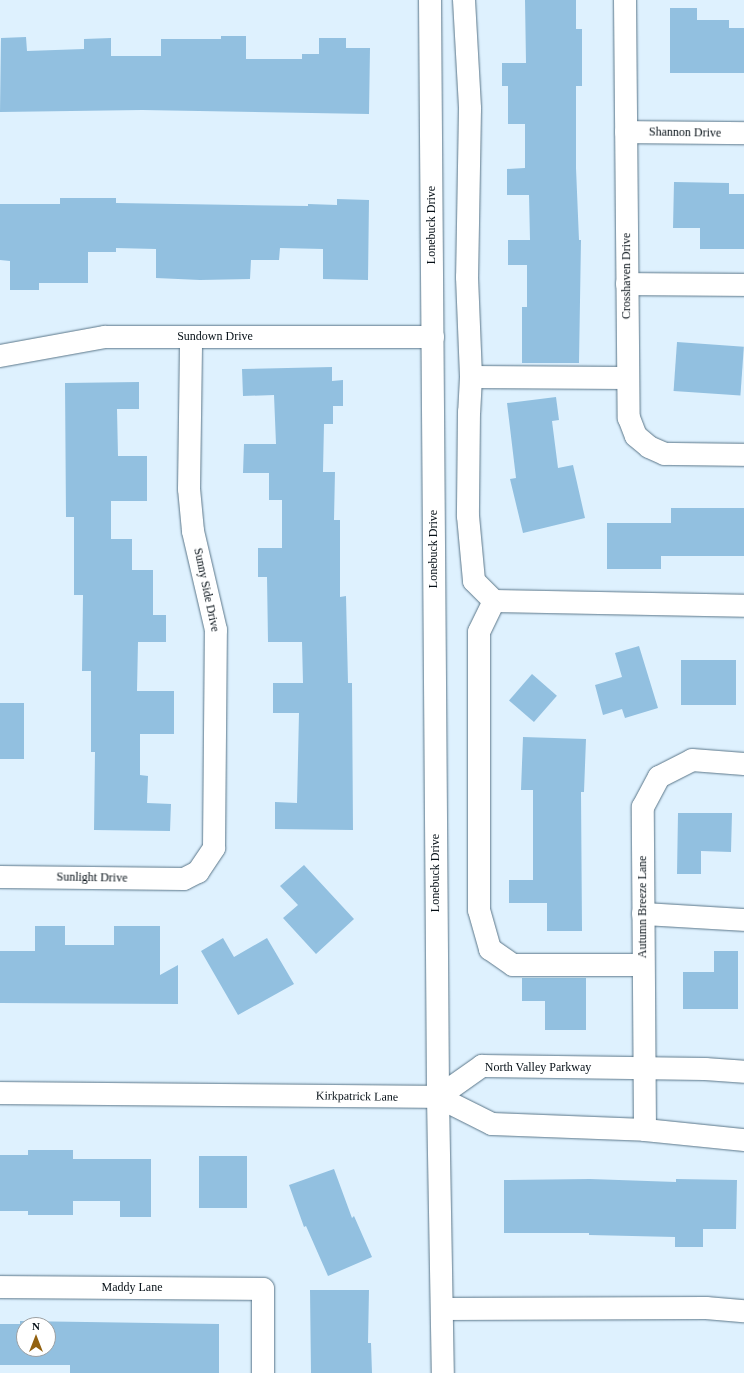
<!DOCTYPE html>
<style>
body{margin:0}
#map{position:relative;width:744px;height:1373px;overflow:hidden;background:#def1fe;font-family:Georgia,serif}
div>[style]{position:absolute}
.building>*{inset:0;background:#92c0e0;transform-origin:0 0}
.roads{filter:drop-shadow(0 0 1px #5a7689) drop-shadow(0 0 1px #5a7689)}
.minor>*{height:22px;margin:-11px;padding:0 11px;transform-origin:11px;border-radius:11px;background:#fff}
span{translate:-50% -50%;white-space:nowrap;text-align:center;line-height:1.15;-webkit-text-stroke:3px #fff;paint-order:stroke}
.street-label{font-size:12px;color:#050f16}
.north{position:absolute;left:16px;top:1317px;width:40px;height:40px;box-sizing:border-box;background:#fff;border:1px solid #9b9fa2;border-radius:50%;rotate:0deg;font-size:11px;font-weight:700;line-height:16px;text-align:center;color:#050f16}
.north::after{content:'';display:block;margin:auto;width:14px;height:18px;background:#926110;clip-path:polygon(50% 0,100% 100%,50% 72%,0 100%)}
</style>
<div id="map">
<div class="building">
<i style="clip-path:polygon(525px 0,576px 0,576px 29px,582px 29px,582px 86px,576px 86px,576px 168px,579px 240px,581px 240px,579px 363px,522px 363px,522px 307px,527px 307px,527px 265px,508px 265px,508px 240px,530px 240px,529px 195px,507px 195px,507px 169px,525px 168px,525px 124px,508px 124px,508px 86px,502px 86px,502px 63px,526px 63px)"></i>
<i style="clip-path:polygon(670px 8px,697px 8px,697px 20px,729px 20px,729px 28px,744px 28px,744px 73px,670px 73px)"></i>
<i style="clip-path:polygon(221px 36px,246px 36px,246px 59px,302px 59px,302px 54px,319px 54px,319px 38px,346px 38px,346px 48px,370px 48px,369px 114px,142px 110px,0 112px,1px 38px,26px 37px,27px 51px,84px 49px,84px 39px,111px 38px,111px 56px,161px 56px,161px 39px,221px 39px)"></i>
<i style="clip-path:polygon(674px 182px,729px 183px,729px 194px,744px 194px,744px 249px,700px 249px,700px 228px,673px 228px)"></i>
<i style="clip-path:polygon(60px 198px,116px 198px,116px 203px,308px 206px,308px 204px,337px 205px,337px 199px,369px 200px,368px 280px,323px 279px,323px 249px,280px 248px,279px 260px,251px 260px,250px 279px,200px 280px,156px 278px,156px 249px,116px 248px,116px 252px,88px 252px,88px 283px,39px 283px,39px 290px,10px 290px,10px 261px,0 260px,0 204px,60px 204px)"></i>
<i style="left:677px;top:342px;width:67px;height:49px;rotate:4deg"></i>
<i style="clip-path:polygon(332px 367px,332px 381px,343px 380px,343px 406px,333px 406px,333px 424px,324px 424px,323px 472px,335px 472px,334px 520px,340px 520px,340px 597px,346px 596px,348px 683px,352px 683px,353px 830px,275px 829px,275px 802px,297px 803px,299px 713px,273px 713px,273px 683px,303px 683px,302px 642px,268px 642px,267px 577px,258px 577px,258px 548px,282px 548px,282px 500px,269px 500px,269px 473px,243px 473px,244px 444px,276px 444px,274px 395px,243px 396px,242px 369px)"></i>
<i style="clip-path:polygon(139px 382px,139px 409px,117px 409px,118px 456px,147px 456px,147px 501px,111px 501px,111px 539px,132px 539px,132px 570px,153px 570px,153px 615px,166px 615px,166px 642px,138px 642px,137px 691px,174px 691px,174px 734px,140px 734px,140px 775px,148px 776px,147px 803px,171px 804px,170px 831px,94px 830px,95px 752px,91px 752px,91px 671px,82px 671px,83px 595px,74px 595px,74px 517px,66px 517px,65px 383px)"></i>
<i style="clip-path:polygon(556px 397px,559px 420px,552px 421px,558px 468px,573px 465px,585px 518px,523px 533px,510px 479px,516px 478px,507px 403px)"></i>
<i style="clip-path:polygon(671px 508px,744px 508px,744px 556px,661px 556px,661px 569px,607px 569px,607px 523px,671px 523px)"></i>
<i style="clip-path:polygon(639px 646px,658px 708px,625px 718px,622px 709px,603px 715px,595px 685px,622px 677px,615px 653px)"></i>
<i style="left:681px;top:660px;width:55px;height:45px"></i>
<i style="left:532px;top:674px;width:33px;height:35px;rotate:41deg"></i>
<i style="left:0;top:703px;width:24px;height:56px"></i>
<i style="clip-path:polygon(523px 737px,586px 739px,584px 792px,581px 792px,582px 931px,547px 931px,547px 903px,509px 903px,509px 880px,533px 880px,533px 790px,521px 790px)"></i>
<i style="clip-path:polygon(678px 813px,732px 813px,731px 852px,701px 851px,701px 874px,677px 874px)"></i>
<i style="clip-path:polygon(304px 865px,354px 919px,316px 954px,283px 918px,298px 905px,280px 886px)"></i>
<i style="clip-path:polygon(35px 926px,65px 926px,65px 945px,114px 945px,114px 926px,160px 926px,160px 975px,178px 965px,178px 1004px,0 1003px,0 951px,35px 951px)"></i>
<i style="clip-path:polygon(223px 938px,234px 957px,267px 938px,294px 984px,238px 1015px,201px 951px)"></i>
<i style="clip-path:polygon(714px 951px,738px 951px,738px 1009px,683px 1009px,683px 972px,714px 972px)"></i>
<i style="clip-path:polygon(522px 978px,586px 978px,586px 1030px,545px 1030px,545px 1001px,522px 1001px)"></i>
<i style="clip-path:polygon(28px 1150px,73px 1150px,73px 1159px,151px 1159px,151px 1217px,120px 1217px,120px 1201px,73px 1201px,73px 1215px,28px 1215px,28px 1211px,0 1211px,0 1155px,28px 1155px)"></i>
<i style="left:199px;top:1156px;width:48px;height:52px"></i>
<i style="clip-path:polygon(334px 1169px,352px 1218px,354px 1216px,372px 1257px,328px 1276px,306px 1226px,304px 1227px,289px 1185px)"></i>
<i style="clip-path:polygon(590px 1179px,676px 1182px,676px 1179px,737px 1180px,736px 1229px,703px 1229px,703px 1247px,675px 1247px,675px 1237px,589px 1235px,589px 1233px,504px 1233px,504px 1180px)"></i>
<i style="clip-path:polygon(310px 1290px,369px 1290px,368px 1343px,371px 1343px,372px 1373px,311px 1373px)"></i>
<i style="clip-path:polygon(evenodd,20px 1321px,219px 1324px,219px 1373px,70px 1373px,70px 1365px,0 1365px,0 1324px,20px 1324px,20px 1321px,24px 1325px,48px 1325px,48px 1349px,24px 1349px,24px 1325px)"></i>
</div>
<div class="roads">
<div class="minor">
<i style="left:430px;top:0;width:1097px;rotate:89.58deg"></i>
<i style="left:438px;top:1097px;width:276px;rotate:89deg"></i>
<i style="left:464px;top:0;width:109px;rotate:86.8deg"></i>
<i style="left:470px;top:109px;width:168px;rotate:91deg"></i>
<i style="left:467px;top:277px;width:100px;rotate:87.7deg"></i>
<i style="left:625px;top:0;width:418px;rotate:89.5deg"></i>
<i style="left:629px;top:418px;width:19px;rotate:69deg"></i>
<i style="left:636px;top:436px;width:17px;rotate:40deg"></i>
<i style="left:649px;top:447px;width:17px;rotate:24deg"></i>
<i style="left:665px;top:454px;width:79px;rotate:0.7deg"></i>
<i style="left:626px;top:132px;width:118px;rotate:0.5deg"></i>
<i style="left:627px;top:284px;width:117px;rotate:0.5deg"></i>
<i style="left:0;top:356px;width:107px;rotate:-10.3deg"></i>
<i style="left:105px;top:337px;width:328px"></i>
<i style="left:627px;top:378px;width:156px;rotate:-179.6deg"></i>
<i style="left:471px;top:377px;width:35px;rotate:93deg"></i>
<i style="left:469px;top:412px;width:104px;rotate:90.6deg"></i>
<i style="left:468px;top:516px;width:65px;rotate:84.7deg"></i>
<i style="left:474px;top:581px;width:28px;rotate:45deg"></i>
<i style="left:494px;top:601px;width:250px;rotate:1.1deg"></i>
<i style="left:494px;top:601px;width:34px;rotate:116deg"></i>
<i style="left:479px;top:632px;width:278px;rotate:90deg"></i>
<i style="left:479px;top:910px;width:41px;rotate:74.2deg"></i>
<i style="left:490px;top:949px;width:28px;rotate:35deg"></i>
<i style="left:513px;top:965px;width:130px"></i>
<i style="left:0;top:877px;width:184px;rotate:0.6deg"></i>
<i style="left:184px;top:879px;width:16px;rotate:-27deg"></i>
<i style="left:198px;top:872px;width:29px;rotate:-56deg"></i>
<i style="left:214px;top:848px;width:218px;rotate:-89.5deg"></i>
<i style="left:216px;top:630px;width:102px;rotate:-103.1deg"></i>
<i style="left:193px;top:531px;width:42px;rotate:-95.4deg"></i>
<i style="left:189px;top:489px;width:152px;rotate:-89.2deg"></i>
<i style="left:643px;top:914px;width:101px;rotate:3.4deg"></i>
<i style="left:0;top:1093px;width:438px;rotate:0.5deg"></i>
<i style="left:438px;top:1097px;width:60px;rotate:26.6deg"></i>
<i style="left:492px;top:1124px;width:153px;rotate:2.2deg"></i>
<i style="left:645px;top:1130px;width:100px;rotate:5.8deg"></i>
<i style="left:438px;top:1097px;width:54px;rotate:-35.2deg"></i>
<i style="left:482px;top:1066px;width:223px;rotate:0.8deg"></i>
<i style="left:705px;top:1069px;width:39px;rotate:4deg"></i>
<i style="left:645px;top:1130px;width:323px;rotate:-90.4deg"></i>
<i style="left:643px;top:807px;width:34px;rotate:-62deg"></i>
<i style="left:659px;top:777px;width:37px;rotate:-27deg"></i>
<i style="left:692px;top:760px;width:52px;rotate:4.4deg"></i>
<i style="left:0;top:1287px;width:263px;rotate:0.4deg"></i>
<i style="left:263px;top:1289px;width:84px;rotate:90deg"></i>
<i style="left:442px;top:1309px;width:264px;rotate:-0.2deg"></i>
<i style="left:706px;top:1308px;width:38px;rotate:5deg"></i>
</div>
</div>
<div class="street-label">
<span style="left:685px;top:133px;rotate:1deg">Shannon Drive</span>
<span style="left:432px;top:225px;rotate:-90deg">Lonebuck Drive</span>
<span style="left:627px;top:276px;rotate:-90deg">Crosshaven Drive</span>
<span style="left:215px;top:337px">Sundown Drive</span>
<span style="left:434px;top:549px;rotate:-90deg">Lonebuck Drive</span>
<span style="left:206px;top:590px;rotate:78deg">Sunny Side Drive</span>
<span style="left:436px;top:873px;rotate:-90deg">Lonebuck Drive</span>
<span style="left:92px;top:878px;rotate:1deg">Sunlight Drive</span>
<span style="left:643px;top:907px;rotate:-90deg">Autumn Breeze Lane</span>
<span style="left:538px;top:1068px">North Valley Parkway</span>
<span style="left:357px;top:1097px;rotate:1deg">Kirkpatrick Lane</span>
<span style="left:132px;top:1288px">Maddy Lane</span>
</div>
<div class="north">N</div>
</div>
